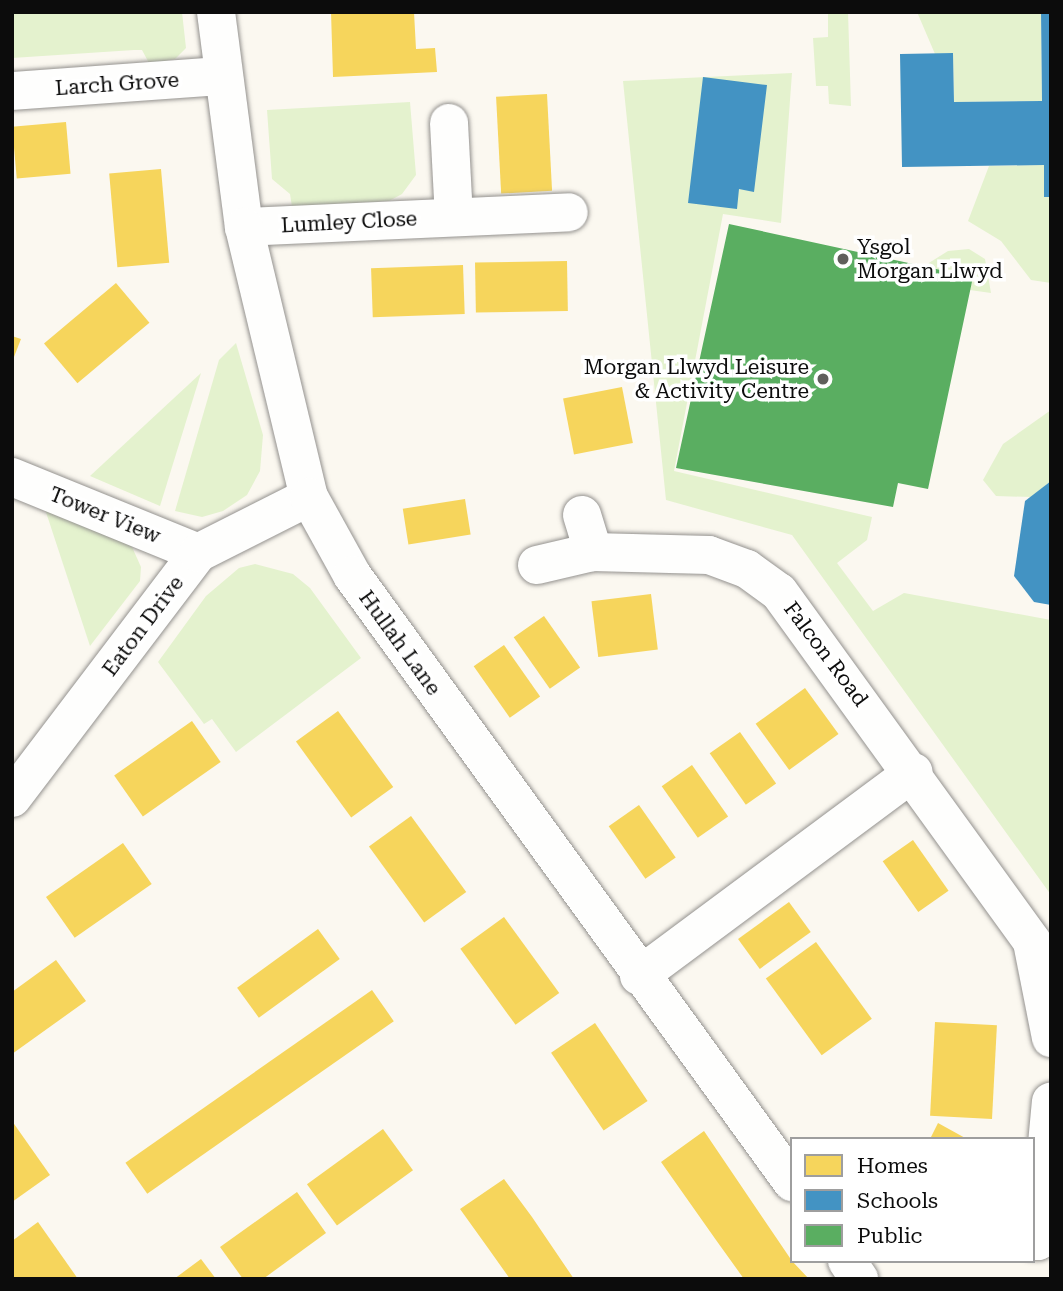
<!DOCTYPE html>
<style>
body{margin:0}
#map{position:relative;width:1063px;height:1291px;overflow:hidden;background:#fbf8f0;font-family:"Roboto Serif",serif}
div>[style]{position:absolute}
.green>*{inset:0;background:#e4f2ce}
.homes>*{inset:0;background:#f6d55c;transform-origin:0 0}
.schools>*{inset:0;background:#4393c3}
.public>*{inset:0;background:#5aae61}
.roads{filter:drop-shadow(0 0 2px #94928f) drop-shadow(0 0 2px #94928f)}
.minor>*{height:38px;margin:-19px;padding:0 19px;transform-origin:19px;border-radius:19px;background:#fefefd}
.tertiary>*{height:38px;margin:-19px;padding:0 19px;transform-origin:19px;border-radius:19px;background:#fefefd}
.dots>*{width:19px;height:19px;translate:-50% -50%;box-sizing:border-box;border:4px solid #fff;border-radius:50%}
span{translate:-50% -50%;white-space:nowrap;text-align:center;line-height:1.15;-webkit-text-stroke:7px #fff;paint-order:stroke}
.street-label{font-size:21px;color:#0c0c0c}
.poi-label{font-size:21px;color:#0c0c0c}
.left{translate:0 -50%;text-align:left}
.right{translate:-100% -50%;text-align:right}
.frame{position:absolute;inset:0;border:14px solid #0c0c0c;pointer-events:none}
.legend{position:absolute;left:790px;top:1137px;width:245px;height:126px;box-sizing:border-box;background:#fff;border:2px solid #9e9e9e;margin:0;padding:9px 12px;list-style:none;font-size:21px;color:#0c0c0c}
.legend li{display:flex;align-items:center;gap:14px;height:35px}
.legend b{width:35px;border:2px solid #9e9e9e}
</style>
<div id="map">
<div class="green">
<i style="clip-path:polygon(12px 12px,182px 12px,186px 48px,175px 59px,150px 65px,142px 50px,134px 50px,12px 58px)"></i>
<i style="clip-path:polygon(828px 12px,848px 12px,851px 106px,829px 104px,828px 86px,816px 86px,813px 38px,828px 37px)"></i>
<i style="clip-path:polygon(917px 12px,1041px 12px,1042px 101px,954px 102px,953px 53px,935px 54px)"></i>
<i style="clip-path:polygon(792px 73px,781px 223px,723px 214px,674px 471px,872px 517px,867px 540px,837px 563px,873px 611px,904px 593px,1051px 620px,1051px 895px,792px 535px,666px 500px,623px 81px)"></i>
<i style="clip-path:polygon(410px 102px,416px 175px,402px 194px,389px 201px,292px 207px,290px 194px,272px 179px,267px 110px)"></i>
<i style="clip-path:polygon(1044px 165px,1051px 197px,1051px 283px,1031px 280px,1001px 241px,968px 221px,989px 166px)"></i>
<i style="clip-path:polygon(969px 249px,985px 259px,991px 293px,970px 290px,973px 277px,924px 266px,948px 251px)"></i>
<i style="clip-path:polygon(236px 343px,263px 435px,260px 471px,247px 495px,223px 511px,202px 517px,175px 511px,219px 360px)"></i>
<i style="clip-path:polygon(201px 373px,160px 506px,90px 476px)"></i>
<i style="clip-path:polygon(1051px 410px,1051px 481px,1031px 497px,996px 496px,983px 480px,1003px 444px)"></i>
<i style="clip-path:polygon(41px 497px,128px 538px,141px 567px,140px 581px,90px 646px)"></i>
<i style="clip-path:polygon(255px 564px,293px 574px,310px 588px,361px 658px,236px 752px,212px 719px,204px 724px,158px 662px,206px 596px,239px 568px)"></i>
</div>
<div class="homes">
<i style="clip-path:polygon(331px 12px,414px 12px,416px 49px,435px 48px,437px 72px,333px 77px)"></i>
<i style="left:547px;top:94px;width:97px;height:51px;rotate:87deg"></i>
<i style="left:66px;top:122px;width:52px;height:54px;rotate:85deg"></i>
<i style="left:161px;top:169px;width:94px;height:52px;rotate:85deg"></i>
<i style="left:567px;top:261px;width:50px;height:92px;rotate:89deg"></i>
<i style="left:463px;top:265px;width:49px;height:92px;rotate:88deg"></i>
<i style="left:116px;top:283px;width:52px;height:94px;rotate:50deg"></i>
<i style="clip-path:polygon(12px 336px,21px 339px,12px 362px)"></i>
<i style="left:622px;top:387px;width:57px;height:60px;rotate:79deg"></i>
<i style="left:465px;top:499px;width:36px;height:63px;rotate:81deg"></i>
<i style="left:651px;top:594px;width:56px;height:60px;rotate:83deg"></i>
<i style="left:544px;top:616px;width:63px;height:37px;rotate:55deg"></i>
<i style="left:504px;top:645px;width:63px;height:37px;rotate:55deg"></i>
<i style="left:805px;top:688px;width:57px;height:61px;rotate:54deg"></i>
<i style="left:338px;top:711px;width:94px;height:52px;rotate:54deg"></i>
<i style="left:192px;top:721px;width:50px;height:95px;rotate:55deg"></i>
<i style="left:740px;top:732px;width:63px;height:37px;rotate:55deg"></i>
<i style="left:692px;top:765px;width:63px;height:37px;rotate:55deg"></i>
<i style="left:639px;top:805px;width:64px;height:37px;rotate:55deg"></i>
<i style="left:411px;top:816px;width:94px;height:52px;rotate:54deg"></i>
<i style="left:913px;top:840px;width:62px;height:37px;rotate:55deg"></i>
<i style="left:123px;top:843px;width:50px;height:94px;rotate:55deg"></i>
<i style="left:789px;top:902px;width:37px;height:63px;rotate:54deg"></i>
<i style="left:504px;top:917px;width:94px;height:54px;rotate:54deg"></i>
<i style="left:318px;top:929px;width:37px;height:100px;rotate:54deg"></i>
<i style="left:816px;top:942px;width:95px;height:62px;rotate:54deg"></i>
<i style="clip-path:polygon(56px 960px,86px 1001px,12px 1054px,12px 992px)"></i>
<i style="left:372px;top:990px;width:38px;height:301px;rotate:55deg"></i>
<i style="left:935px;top:1022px;width:62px;height:94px;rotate:3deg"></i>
<i style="left:595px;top:1023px;width:94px;height:53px;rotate:56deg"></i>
<i style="clip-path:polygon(12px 1121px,50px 1175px,12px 1202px)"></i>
<i style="clip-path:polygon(938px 1123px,967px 1139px,930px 1139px)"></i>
<i style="left:383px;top:1129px;width:51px;height:94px;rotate:54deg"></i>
<i style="clip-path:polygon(704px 1131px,792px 1261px,809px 1279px,744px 1279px,716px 1240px,661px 1162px)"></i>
<i style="clip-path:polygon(504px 1179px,532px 1217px,574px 1279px,510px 1279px,488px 1248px,460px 1209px)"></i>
<i style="clip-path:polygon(297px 1192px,326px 1233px,263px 1279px,243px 1279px,220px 1247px)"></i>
<i style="clip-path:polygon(38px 1222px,78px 1279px,12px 1279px,12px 1241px)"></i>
<i style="clip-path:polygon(201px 1259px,216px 1279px,174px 1279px)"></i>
</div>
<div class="schools">
<i style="clip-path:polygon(1041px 12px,1051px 12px,1051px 197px,1044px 197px,1044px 165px,902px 167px,900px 54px,953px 53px,954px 102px,1042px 101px)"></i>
<i style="clip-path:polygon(703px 77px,767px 85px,754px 192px,739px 189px,737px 209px,688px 203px)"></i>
<i style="clip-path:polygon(1051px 481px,1051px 605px,1034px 602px,1014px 576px,1025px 501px)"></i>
</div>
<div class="public">
<i style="clip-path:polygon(729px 224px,973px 277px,928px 489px,898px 483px,893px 507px,676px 468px)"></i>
</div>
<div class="roads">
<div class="minor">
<i style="left:12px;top:91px;width:211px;rotate:-4.1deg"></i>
<i style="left:449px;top:123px;width:94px;rotate:87deg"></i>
<i style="left:244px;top:227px;width:325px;rotate:-2.6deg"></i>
<i style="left:12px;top:477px;width:201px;rotate:22.2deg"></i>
<i style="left:582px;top:515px;width:39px;rotate:73deg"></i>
<i style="left:537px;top:565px;width:57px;rotate:-13.1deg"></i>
<i style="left:593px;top:552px;width:116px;rotate:1.5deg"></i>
<i style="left:709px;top:555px;width:40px;rotate:20.2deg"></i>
<i style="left:747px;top:569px;width:39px;rotate:36deg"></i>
<i style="left:779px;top:592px;width:432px;rotate:54.1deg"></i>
<i style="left:1032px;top:942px;width:98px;rotate:78.8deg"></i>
<i style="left:12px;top:798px;width:308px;rotate:-52.8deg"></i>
<i style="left:198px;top:553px;width:124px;rotate:-26.8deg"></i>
<i style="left:639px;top:976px;width:342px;rotate:-36.6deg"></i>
<i style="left:1033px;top:1241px;width:5px"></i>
<i style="left:1038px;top:1241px;width:140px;rotate:-84.7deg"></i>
</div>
<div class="tertiary">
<i style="left:216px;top:12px;width:217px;rotate:82.6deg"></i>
<i style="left:244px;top:227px;width:278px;rotate:76.5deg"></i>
<i style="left:309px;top:497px;width:89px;rotate:61.1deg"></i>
<i style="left:352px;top:575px;width:750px;rotate:54.06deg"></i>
<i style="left:847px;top:1261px;width:22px;rotate:56deg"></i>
</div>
</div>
<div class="dots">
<i style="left:843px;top:259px;background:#605f5c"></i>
<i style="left:823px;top:379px;background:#605f5c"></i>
</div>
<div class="street-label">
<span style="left:117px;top:84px;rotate:-4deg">Larch Grove</span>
<span style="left:349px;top:222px;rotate:-3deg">Lumley Close</span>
<span style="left:105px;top:515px;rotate:22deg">Tower View</span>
<span style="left:143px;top:626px;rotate:-53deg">Eaton Drive</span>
<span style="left:400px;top:643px;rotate:54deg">Hullah Lane</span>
<span style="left:826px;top:654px;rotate:53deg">Falcon Road</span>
</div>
<div class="poi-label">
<span class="left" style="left:857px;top:259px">Ysgol<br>Morgan Llwyd</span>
<span class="right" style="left:809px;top:379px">Morgan Llwyd Leisure<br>&amp; Activity Centre</span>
</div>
<div class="frame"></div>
<ul class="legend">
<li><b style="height:19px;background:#f6d55c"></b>Homes</li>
<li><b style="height:19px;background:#4393c3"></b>Schools</li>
<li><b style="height:19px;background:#5aae61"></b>Public</li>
</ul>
</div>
